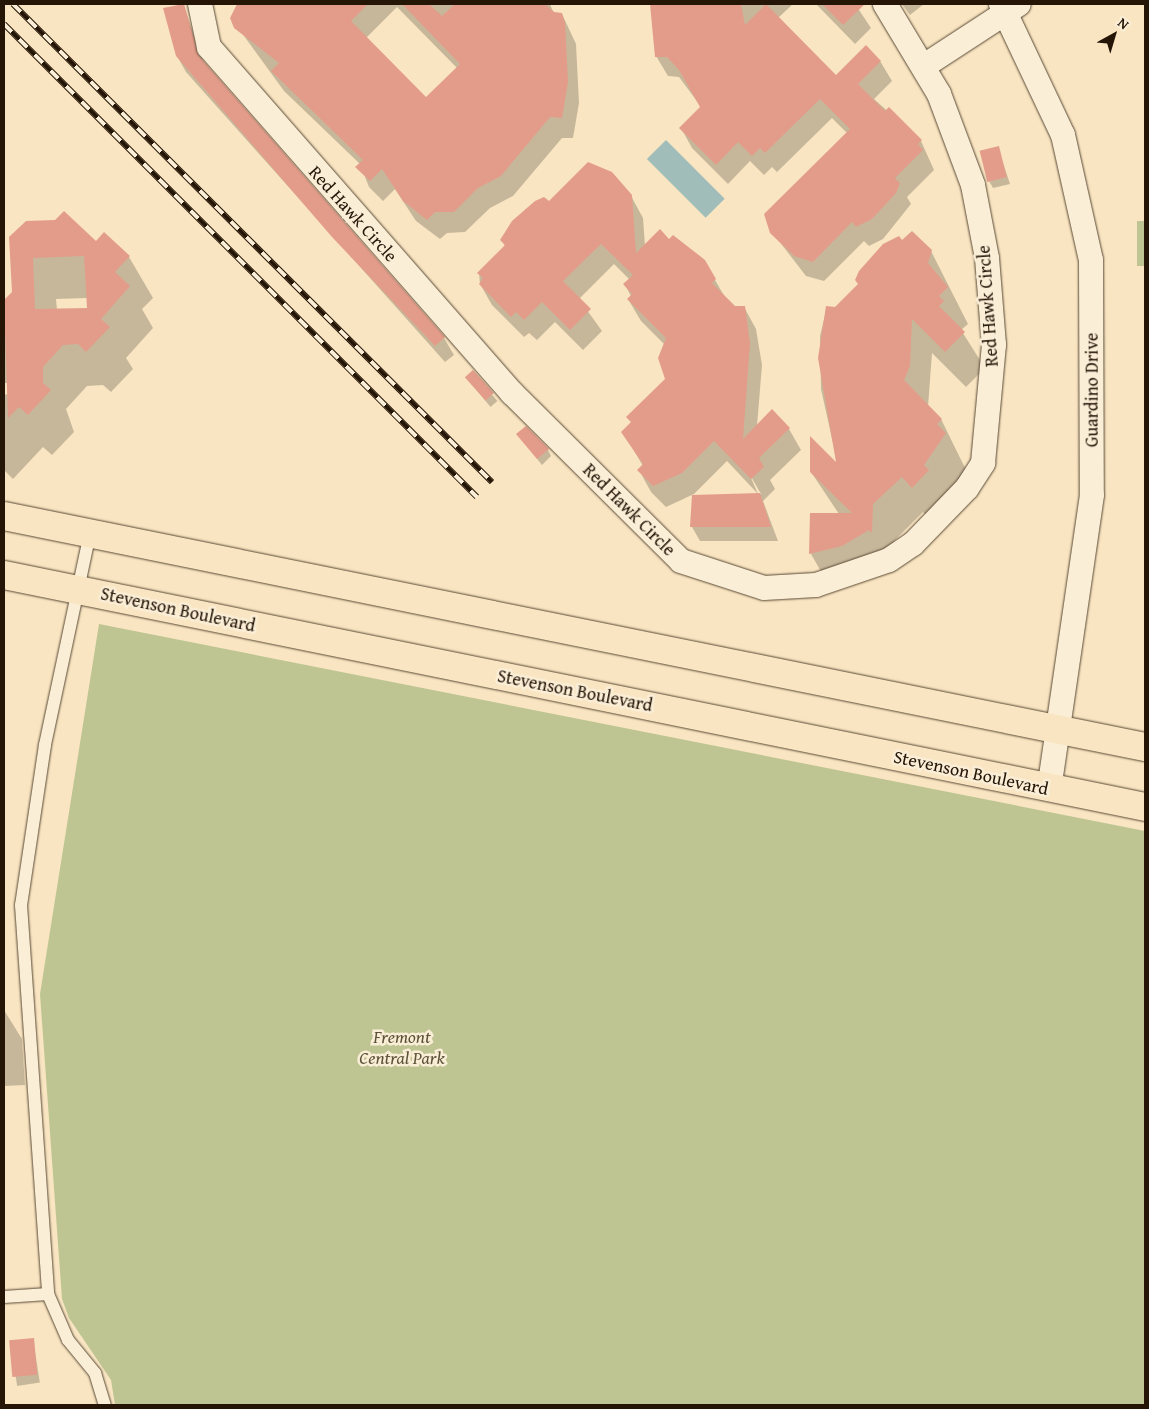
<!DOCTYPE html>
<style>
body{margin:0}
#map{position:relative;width:1149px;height:1409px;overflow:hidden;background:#f9e5c1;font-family:"Gentium Book Plus",serif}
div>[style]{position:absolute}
.green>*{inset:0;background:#bec593;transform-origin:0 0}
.water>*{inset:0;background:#a0bdba;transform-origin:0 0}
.shadow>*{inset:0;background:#0003;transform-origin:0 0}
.building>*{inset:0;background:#e39c8a;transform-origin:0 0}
.roads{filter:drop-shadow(0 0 1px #594936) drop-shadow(0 0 1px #594936)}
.service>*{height:12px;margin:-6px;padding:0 6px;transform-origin:6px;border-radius:6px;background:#fbeed7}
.minor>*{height:24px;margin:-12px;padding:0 12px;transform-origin:12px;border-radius:12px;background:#fbeed7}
.primary>*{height:28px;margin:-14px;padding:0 14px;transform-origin:14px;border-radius:14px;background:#f9e5c1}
.rail>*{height:5.5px;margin-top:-2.75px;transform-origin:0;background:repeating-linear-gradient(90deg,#fbeed7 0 11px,#241507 0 22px);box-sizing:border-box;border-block:1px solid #241507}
span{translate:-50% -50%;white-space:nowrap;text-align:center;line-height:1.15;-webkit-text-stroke:5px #fbeed7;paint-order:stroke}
.street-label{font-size:18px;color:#241507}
.park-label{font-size:18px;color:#5a5338;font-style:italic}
.frame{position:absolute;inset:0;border:5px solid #241507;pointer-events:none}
.north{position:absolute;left:1089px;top:10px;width:50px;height:50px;-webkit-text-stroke:4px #fbeed7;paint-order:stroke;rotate:39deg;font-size:14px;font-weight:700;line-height:20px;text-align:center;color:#241507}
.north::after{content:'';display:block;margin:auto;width:18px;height:22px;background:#241507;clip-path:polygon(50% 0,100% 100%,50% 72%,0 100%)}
</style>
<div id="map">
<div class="green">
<i style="left:1137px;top:221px;width:8px;height:45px"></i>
<i style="clip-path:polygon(99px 624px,1145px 831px,1145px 1405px,115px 1405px,111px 1380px,69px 1318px,62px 1299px,40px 994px)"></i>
</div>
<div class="water">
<i style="left:666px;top:140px;width:83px;height:27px;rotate:45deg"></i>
</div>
<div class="shadow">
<i style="clip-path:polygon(183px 4px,205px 66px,444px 338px,454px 355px,445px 362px,186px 72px,176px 54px,165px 9px)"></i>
<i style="clip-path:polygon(evenodd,240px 4px,550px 4px,554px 14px,562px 14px,576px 44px,579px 103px,573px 138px,562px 138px,513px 196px,490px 208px,465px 232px,447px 233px,440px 239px,416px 221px,395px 189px,383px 201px,369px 187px,360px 164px,284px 91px,231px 18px,240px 4px,397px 7px,457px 68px,426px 99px,366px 38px,397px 7px)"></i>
<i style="clip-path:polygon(652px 4px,793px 4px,778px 18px,836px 77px,880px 61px,892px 81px,874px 99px,921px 141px,934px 170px,907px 197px,911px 204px,883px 239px,869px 246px,864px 241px,824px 281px,806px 276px,772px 232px,847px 133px,832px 118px,777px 172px,772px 167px,764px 175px,750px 161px,728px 184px,692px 148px,681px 128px,702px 108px,679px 77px,668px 76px,656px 56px)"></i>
<i style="clip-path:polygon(816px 4px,855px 4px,871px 28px,855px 44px)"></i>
<i style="clip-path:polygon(902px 4px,924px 4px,910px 15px)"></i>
<i style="clip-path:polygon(998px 148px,1010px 184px,993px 188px,989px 181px)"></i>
<i style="clip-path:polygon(588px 163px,611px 173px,631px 196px,643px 218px,645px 246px,669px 241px,704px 261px,726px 299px,734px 307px,744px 307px,756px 329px,762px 365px,757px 426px,789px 429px,801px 450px,770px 480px,775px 489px,763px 501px,778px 541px,700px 541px,692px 527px,693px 496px,761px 494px,749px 473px,758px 494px,727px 461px,694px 494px,666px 507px,651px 492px,639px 470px,643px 466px,623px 432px,632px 423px,628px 417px,666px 379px,665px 345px,641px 321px,628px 299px,631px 296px,625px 285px,630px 280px,614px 264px,579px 299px,602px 331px,583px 350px,555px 322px,537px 340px,529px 333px,524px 337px,492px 305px,480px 284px,479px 273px,505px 246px,502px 240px,506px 231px,526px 209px,544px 198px,549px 202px)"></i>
<i style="clip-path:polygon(evenodd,11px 237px,96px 243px,129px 257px,153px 298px,142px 309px,153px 328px,126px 358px,133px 369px,111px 392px,103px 385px,87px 386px,66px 409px,74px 432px,52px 455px,43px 447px,13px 479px,4px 470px,4px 395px,8px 394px,8px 383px,4px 383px,4px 303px,13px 293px,11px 237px,87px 298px,88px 309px,57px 310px,56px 299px,87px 298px)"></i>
<i style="clip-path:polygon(902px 242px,931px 251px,968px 324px,961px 330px,985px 368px,966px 387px,932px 353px,928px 407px,941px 419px,966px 470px,934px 523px,923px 512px,894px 541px,892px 567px,831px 589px,811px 554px,839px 514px,811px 472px,838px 466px,821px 389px,820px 336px,827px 307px,836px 308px)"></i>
<i style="left:473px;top:372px;width:38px;height:9px;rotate:50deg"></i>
<i style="clip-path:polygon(518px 435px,548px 450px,551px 456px,542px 465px)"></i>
<i style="clip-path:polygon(4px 1010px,22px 1039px,25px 1085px,4px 1086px)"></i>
<i style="left:33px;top:1339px;width:44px;height:23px;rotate:81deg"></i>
</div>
<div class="building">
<i style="clip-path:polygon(184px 4px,199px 56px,445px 337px,435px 346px,332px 237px,176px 56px,163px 8px)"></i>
<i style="clip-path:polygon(237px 4px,368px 4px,351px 21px,426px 97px,460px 64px,402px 4px,429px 4px,442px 16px,455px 4px,545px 4px,554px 12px,562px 13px,565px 23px,568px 82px,562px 118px,550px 117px,501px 176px,478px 188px,454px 212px,435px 212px,427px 220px,403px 201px,382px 169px,370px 181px,355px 167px,363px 160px,271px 71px,279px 63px,234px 28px,230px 18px)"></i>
<i style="clip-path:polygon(650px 4px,741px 4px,745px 25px,766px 4px,836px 75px,866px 45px,881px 61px,858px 84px,885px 111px,889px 107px,922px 140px,918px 144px,923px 150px,895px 178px,900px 183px,896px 193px,872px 219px,856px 227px,852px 222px,813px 262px,794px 256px,770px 233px,764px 214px,850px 129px,820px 99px,765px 153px,760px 148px,752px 156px,738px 142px,716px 165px,679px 128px,700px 107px,679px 70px,667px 57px,655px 57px)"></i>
<i style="clip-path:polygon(822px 4px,865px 4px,843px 25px)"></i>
<i style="left:999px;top:146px;width:32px;height:20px;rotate:76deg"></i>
<i style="clip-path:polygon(588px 162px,612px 172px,632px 195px,636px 253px,660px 229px,669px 239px,673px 235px,705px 260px,716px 279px,712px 283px,735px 306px,745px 306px,750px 343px,743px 439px,772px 409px,790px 428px,759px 458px,764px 467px,751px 479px,714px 441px,682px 473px,653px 486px,637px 470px,643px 464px,621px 432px,631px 422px,626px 417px,665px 379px,658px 358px,666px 338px,627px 299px,632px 294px,623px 284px,633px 275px,601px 244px,563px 281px,591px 309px,570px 330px,542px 302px,524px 320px,516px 312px,511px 317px,479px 284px,483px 278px,477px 273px,505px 245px,500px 240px,512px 221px,535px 201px,544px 197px,549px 201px)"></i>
<i style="clip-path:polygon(evenodd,64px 211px,96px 241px,104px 232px,130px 256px,115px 272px,130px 286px,101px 319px,110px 327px,86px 352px,78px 344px,63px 345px,43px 367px,43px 383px,51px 390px,28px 415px,19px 407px,8px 418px,4px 300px,12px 292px,9px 237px,26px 221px,55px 220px,64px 211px,84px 256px,87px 308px,35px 309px,33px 258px,84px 256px)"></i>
<i style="clip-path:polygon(912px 231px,932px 250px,928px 263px,948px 287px,939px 296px,944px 301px,939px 306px,965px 332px,945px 352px,912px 319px,910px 366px,904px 380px,942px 419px,937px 424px,946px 433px,924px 465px,929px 470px,912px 488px,902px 477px,873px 504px,872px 533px,869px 530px,842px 546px,809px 554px,810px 513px,852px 513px,810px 472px,810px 436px,836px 462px,818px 358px,826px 306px,835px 307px,858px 284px,855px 280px,859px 271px,883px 244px,899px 236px,902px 240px)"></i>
<i style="left:473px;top:370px;width:31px;height:11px;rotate:48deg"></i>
<i style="clip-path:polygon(526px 426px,549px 449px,537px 459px,516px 434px)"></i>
<i style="clip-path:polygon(760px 493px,771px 527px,690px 527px,692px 495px)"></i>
<i style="left:34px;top:1338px;width:37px;height:25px;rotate:85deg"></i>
</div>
<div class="roads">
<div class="service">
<i style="left:90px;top:533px;width:217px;rotate:102deg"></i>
<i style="left:45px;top:745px;width:162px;rotate:98.5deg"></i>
<i style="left:21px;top:905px;width:390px;rotate:86deg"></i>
<i style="left:48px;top:1294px;width:50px;rotate:66.5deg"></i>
<i style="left:68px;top:1340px;width:43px;rotate:50.7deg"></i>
<i style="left:95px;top:1373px;width:34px;rotate:73deg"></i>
<i style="left:4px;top:1297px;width:44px;rotate:-3.9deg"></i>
</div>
<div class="minor">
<i style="left:200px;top:4px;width:44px;rotate:78.2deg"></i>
<i style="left:209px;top:47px;width:460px;rotate:48.8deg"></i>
<i style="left:512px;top:393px;width:238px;rotate:44.8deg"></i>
<i style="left:681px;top:561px;width:87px;rotate:18deg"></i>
<i style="left:764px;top:588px;width:52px;rotate:-3.3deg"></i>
<i style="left:816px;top:585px;width:77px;rotate:-18.9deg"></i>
<i style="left:889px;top:560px;width:29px;rotate:-34deg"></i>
<i style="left:913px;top:544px;width:78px;rotate:-46deg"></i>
<i style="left:967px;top:488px;width:30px;rotate:-57deg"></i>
<i style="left:983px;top:463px;width:119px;rotate:-84.7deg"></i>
<i style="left:994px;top:345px;width:87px;rotate:-94.6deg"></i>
<i style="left:987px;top:258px;width:74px;rotate:-100.9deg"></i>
<i style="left:973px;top:185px;width:97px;rotate:-110.5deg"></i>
<i style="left:939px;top:94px;width:105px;rotate:-121deg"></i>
<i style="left:1001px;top:4px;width:145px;rotate:64.7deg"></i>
<i style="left:1063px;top:135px;width:128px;rotate:77.4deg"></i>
<i style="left:1091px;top:260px;width:235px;rotate:89.8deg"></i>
<i style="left:1092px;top:495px;width:297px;rotate:98.3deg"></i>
<i style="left:924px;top:66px;width:113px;rotate:-33.1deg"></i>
</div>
<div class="primary">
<i style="left:4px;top:516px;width:1164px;rotate:11.45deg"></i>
<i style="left:4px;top:575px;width:1164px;rotate:11.49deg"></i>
</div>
</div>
<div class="rail">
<i style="left:13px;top:4px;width:677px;rotate:44.94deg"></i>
<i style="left:4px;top:24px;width:669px;rotate:45deg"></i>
</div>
<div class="street-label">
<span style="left:353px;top:214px;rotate:48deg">Red Hawk Circle</span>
<span style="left:988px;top:306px;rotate:-94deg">Red Hawk Circle</span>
<span style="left:1092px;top:390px;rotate:-90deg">Guardino Drive</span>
<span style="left:629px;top:510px;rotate:45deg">Red Hawk Circle</span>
<span style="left:178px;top:610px;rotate:12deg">Stevenson Boulevard</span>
<span style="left:575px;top:691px;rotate:11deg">Stevenson Boulevard</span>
<span style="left:971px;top:773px;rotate:12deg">Stevenson Boulevard</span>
</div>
<div class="park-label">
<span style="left:402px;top:1048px">Fremont<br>Central Park</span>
</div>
<div class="frame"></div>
<div class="north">N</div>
</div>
